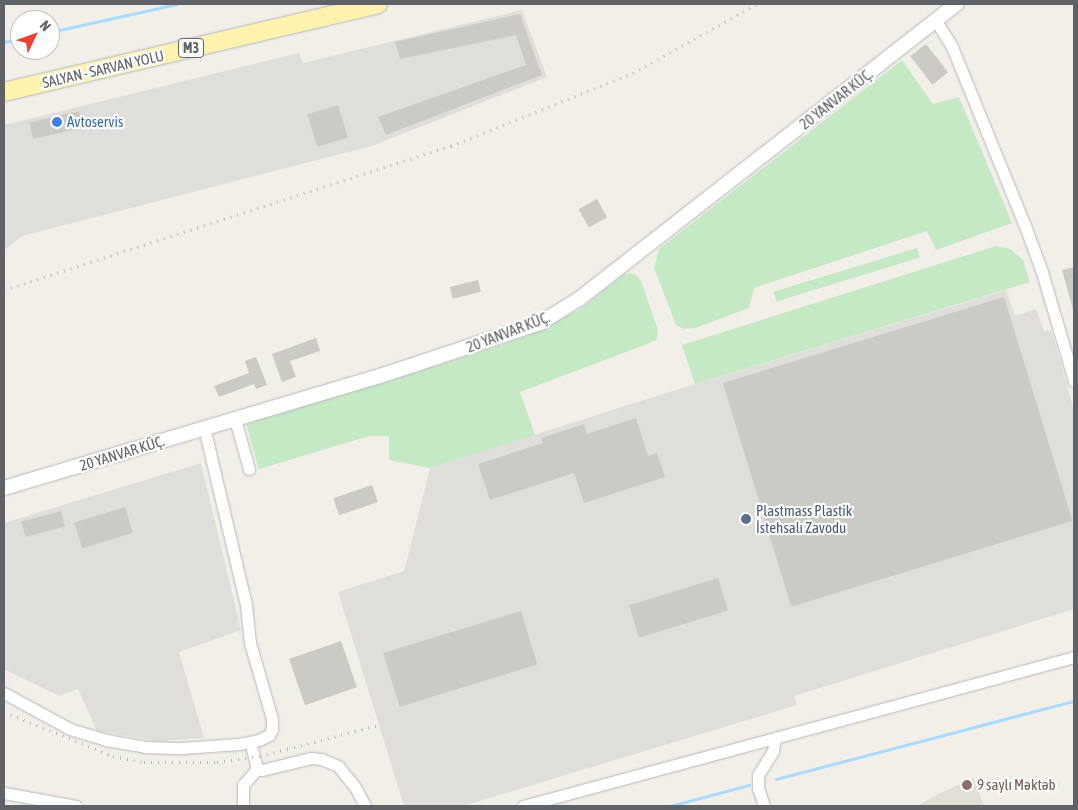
<!DOCTYPE html>
<meta charset="utf-8">
<style>
body{margin:0}
#map{position:relative;width:1078px;height:810px;overflow:hidden;background:#f1efe8;font-family:"Asap Condensed",sans-serif}
div>[style]{position:absolute}
.industrial>*{inset:0;background:#e0deda}
.education>*{inset:0;background:#e1ded6}
.green>*{inset:0;background:#c5e8c5;transform-origin:0 0}
.stream>*{height:3px;margin:-1.5px;padding:0 1.5px;transform-origin:1.5px;border-radius:1.5px;background:#aadaff}
.building>*{inset:0;background:#cccac5;transform-origin:0 0}
.roads{filter:drop-shadow(0 0 1px #b5b8bc) drop-shadow(0 0 1px #b5b8bc)}
.minor>*{height:11px;margin:-5.5px;padding:0 5.5px;transform-origin:5.5px;border-radius:5.5px;background:#fff}
.tertiary>*{height:14px;margin:-7px;padding:0 7px;transform-origin:7px;border-radius:7px;background:#fff}
.primary>*{height:18px;margin:-9px;padding:0 9px;transform-origin:9px;border-radius:9px;background:#fff2af}
.rail>*{height:3px;margin-top:-1.5px;transform-origin:0;background:repeating-linear-gradient(90deg,#b6b7b8 0 1px,transparent 0 7px)}
.dots>*{width:14px;height:14px;translate:-50% -50%;box-sizing:border-box;border:2px solid #fff;border-radius:50%}
span{translate:-50% -50%;white-space:nowrap;text-align:center;line-height:1.15;-webkit-text-stroke:4.5px #fff;paint-order:stroke}
.shield-label span{padding:1px 4px;background:#fff;border:1px solid;border-radius:4px;-webkit-text-stroke-width:0}
.shield-label{font-size:14px;color:#5f6368;font-weight:700}
.street-label{font-size:15px;color:#5f6368}
.shop-label{font-size:15px;color:#366cbe}
.left{translate:0 -50%;text-align:left}
.service-label{font-size:15px;color:#4e5e75}
.education-label{font-size:15px;color:#785e54}
.frame{position:absolute;inset:0;border:5px solid #5f6368;pointer-events:none}
.north{position:absolute;left:10px;top:10px;width:50px;height:50px;box-sizing:border-box;background:#fff;border:1px solid #bfc1c3;border-radius:50%;rotate:48deg;font-size:14px;font-weight:700;line-height:20px;text-align:center;color:#5f6368}
.north::after{content:'';display:block;margin:auto;width:18px;height:22px;background:#ea4335;clip-path:polygon(50% 0,100% 100%,50% 72%,0 100%)}
</style>
<div id="map">
<div class="industrial">
<i style="clip-path:polygon(522px 10px,547px 77px,372px 146px,22px 236px,4px 250px,4px 125px,299px 53px,303px 63px)"></i>
<i style="clip-path:polygon(1006px 290px,1015px 316px,1036px 309px,1044px 331px,1051px 330px,1074px 410px,1074px 609px,794px 696px,797px 705px,463px 806px,404px 806px,338px 592px,404px 571px,430px 468px,669px 392px)"></i>
<i style="clip-path:polygon(201px 463px,241px 630px,179px 652px,204px 738px,157px 741px,97px 731px,78px 689px,59px 696px,4px 669px,4px 523px)"></i>
</div>
<div class="education">
<i style="clip-path:polygon(974px 778px,984px 806px,917px 806px,940px 793px)"></i>
</div>
<div class="green">
<i style="clip-path:polygon(902px 60px,933px 104px,959px 97px,1012px 223px,936px 250px,927px 231px,754px 288px,749px 308px,695px 328px,684px 329px,676px 325px,654px 268px,659px 249px)"></i>
<i style="clip-path:polygon(996px 246px,1010px 249px,1023px 260px,1030px 282px,695px 384px,682px 345px)"></i>
<i style="left:917px;top:248px;width:10px;height:150px;rotate:73deg"></i>
<i style="clip-path:polygon(629px 273px,636px 275px,641px 281px,658px 330px,657px 339px,647px 344px,520px 392px,535px 435px,430px 468px,389px 460px,389px 436px,369px 436px,259px 469px,246px 424px,443px 364px,527px 336px,579px 310px,623px 275px)"></i>
</div>
<div class="stream">
<i style="left:50px;top:32px;width:130px;rotate:-12.4deg"></i>
<i style="left:4px;top:42px;width:16px;rotate:-11deg"></i>
<i style="left:776px;top:779px;width:308px;rotate:-14.7deg"></i>
<i style="left:670px;top:806px;width:82px;rotate:-14.9deg"></i>
</div>
<div class="building">
<i style="clip-path:polygon(520px 14px,542px 75px,386px 135px,378px 117px,526px 65px,516px 35px,400px 59px,395px 42px)"></i>
<i style="left:926px;top:44px;width:36px;height:20px;rotate:52deg"></i>
<i style="left:338px;top:105px;width:34px;height:32px;rotate:73deg"></i>
<i style="left:79px;top:111px;width:17px;height:51px;rotate:77deg"></i>
<i style="left:597px;top:199px;width:21px;height:21px;rotate:61deg"></i>
<i style="clip-path:polygon(1074px 267px,1074px 313px,1062px 270px)"></i>
<i style="left:478px;top:280px;width:12px;height:29px;rotate:76deg"></i>
<i style="left:1004px;top:297px;width:234px;height:294px;rotate:73deg"></i>
<i style="clip-path:polygon(316px 338px,320px 351px,290px 361px,296px 377px,282px 382px,272px 354px)"></i>
<i style="clip-path:polygon(256px 357px,267px 385px,256px 389px,254px 384px,219px 397px,214px 386px,249px 373px,245px 361px)"></i>
<i style="clip-path:polygon(636px 418px,648px 456px,657px 453px,665px 477px,584px 503px,574px 473px,490px 500px,478px 464px,543px 443px,541px 438px,584px 424px,587px 434px)"></i>
<i style="left:372px;top:485px;width:18px;height:41px;rotate:71deg"></i>
<i style="left:125px;top:507px;width:27px;height:53px;rotate:73deg"></i>
<i style="left:61px;top:511px;width:16px;height:41px;rotate:75deg"></i>
<i style="left:718px;top:578px;width:34px;height:93px;rotate:73deg"></i>
<i style="left:521px;top:611px;width:56px;height:144px;rotate:73deg"></i>
<i style="left:341px;top:641px;width:49px;height:55px;rotate:71deg"></i>
</div>
<div class="roads">
<div class="minor">
<i style="left:936px;top:21px;width:31px;rotate:58deg"></i>
<i style="left:952px;top:47px;width:190px;rotate:67.8deg"></i>
<i style="left:1024px;top:223px;width:52px;rotate:69.8deg"></i>
<i style="left:1042px;top:272px;width:114px;rotate:73.6deg"></i>
<i style="left:235px;top:419px;width:52px;rotate:74.4deg"></i>
<i style="left:4px;top:693px;width:75px;rotate:28.6deg"></i>
<i style="left:70px;top:729px;width:38px;rotate:17deg"></i>
<i style="left:106px;top:740px;width:40px;rotate:10deg"></i>
<i style="left:145px;top:747px;width:37px;rotate:2deg"></i>
<i style="left:182px;top:748px;width:57px;rotate:-4deg"></i>
<i style="left:239px;top:744px;width:20px;rotate:-11deg"></i>
<i style="left:259px;top:740px;width:11px;rotate:-27deg"></i>
<i style="left:269px;top:735px;width:7px;rotate:-63deg"></i>
<i style="left:272px;top:729px;width:10px;rotate:-90deg"></i>
<i style="left:272px;top:719px;width:79px;rotate:-106.1deg"></i>
<i style="left:250px;top:643px;width:38px;rotate:-96deg"></i>
<i style="left:246px;top:605px;width:182px;rotate:-103.3deg"></i>
<i style="left:250px;top:742px;width:28px;rotate:75deg"></i>
<i style="left:257px;top:769px;width:5px;rotate:11deg"></i>
<i style="left:262px;top:770px;width:50px;rotate:-13.8deg"></i>
<i style="left:311px;top:758px;width:10px;rotate:6deg"></i>
<i style="left:321px;top:759px;width:18px;rotate:22deg"></i>
<i style="left:338px;top:766px;width:27px;rotate:51deg"></i>
<i style="left:355px;top:787px;width:21px;rotate:62deg"></i>
<i style="left:4px;top:793px;width:73px;rotate:10.2deg"></i>
<i style="left:243px;top:806px;width:21px;rotate:-90deg"></i>
<i style="left:243px;top:785px;width:21px;rotate:-49deg"></i>
<i style="left:523px;top:806px;width:571px;rotate:-15.13deg"></i>
<i style="left:764px;top:806px;width:19px;rotate:-108deg"></i>
<i style="left:758px;top:788px;width:13px;rotate:-90deg"></i>
<i style="left:758px;top:775px;width:28px;rotate:-58deg"></i>
<i style="left:773px;top:751px;width:13px;rotate:-81deg"></i>
</div>
<div class="tertiary">
<i style="left:4px;top:488px;width:392px;rotate:-16.6deg"></i>
<i style="left:380px;top:376px;width:169px;rotate:-18.3deg"></i>
<i style="left:540px;top:323px;width:46px;rotate:-31.6deg"></i>
<i style="left:579px;top:299px;width:479px;rotate:-38deg"></i>
</div>
<div class="primary">
<i style="left:4px;top:92px;width:384px;rotate:-13.2deg"></i>
</div>
</div>
<div class="rail">
<i style="left:4px;top:290px;width:470px;rotate:-17.9deg"></i>
<i style="left:451px;top:146px;width:196px;rotate:-21.9deg"></i>
<i style="left:633px;top:73px;width:142px;rotate:-29.1deg"></i>
<i style="left:4px;top:712px;width:118px;rotate:22deg"></i>
<i style="left:113px;top:756px;width:32px;rotate:11deg"></i>
<i style="left:144px;top:762px;width:73px"></i>
<i style="left:217px;top:762px;width:43px;rotate:-7.9deg"></i>
<i style="left:260px;top:756px;width:123px;rotate:-14.6deg"></i>
</div>
<div class="dots">
<i style="left:57px;top:122px;background:#3f7fe0"></i>
<i style="left:746px;top:519px;background:#5c6f8a"></i>
<i style="left:967px;top:785px;background:#8d6e63"></i>
</div>
<div class="shield-label">
<span style="left:191px;top:48px">M3</span>
</div>
<div class="street-label">
<span style="left:103px;top:69px;rotate:-13deg">SALYAN - SARVAN YOLU</span>
<span style="left:836px;top:99px;rotate:-38deg">20 YANVAR KÜÇ.</span>
<span style="left:508px;top:332px;rotate:-21deg">20 YANVAR KÜÇ.</span>
<span style="left:122px;top:453px;rotate:-17deg">20 YANVAR KÜÇ.</span>
</div>
<div class="shop-label">
<span class="left" style="left:67px;top:122px">Avtoservis</span>
</div>
<div class="service-label">
<span class="left" style="left:756px;top:519px">Plastmass Plastik<br>İstehsalı Zavodu</span>
</div>
<div class="education-label">
<span class="left" style="left:977px;top:785px">9 saylı Məktəb</span>
</div>
<div class="frame"></div>
<div class="north">N</div>
</div>
